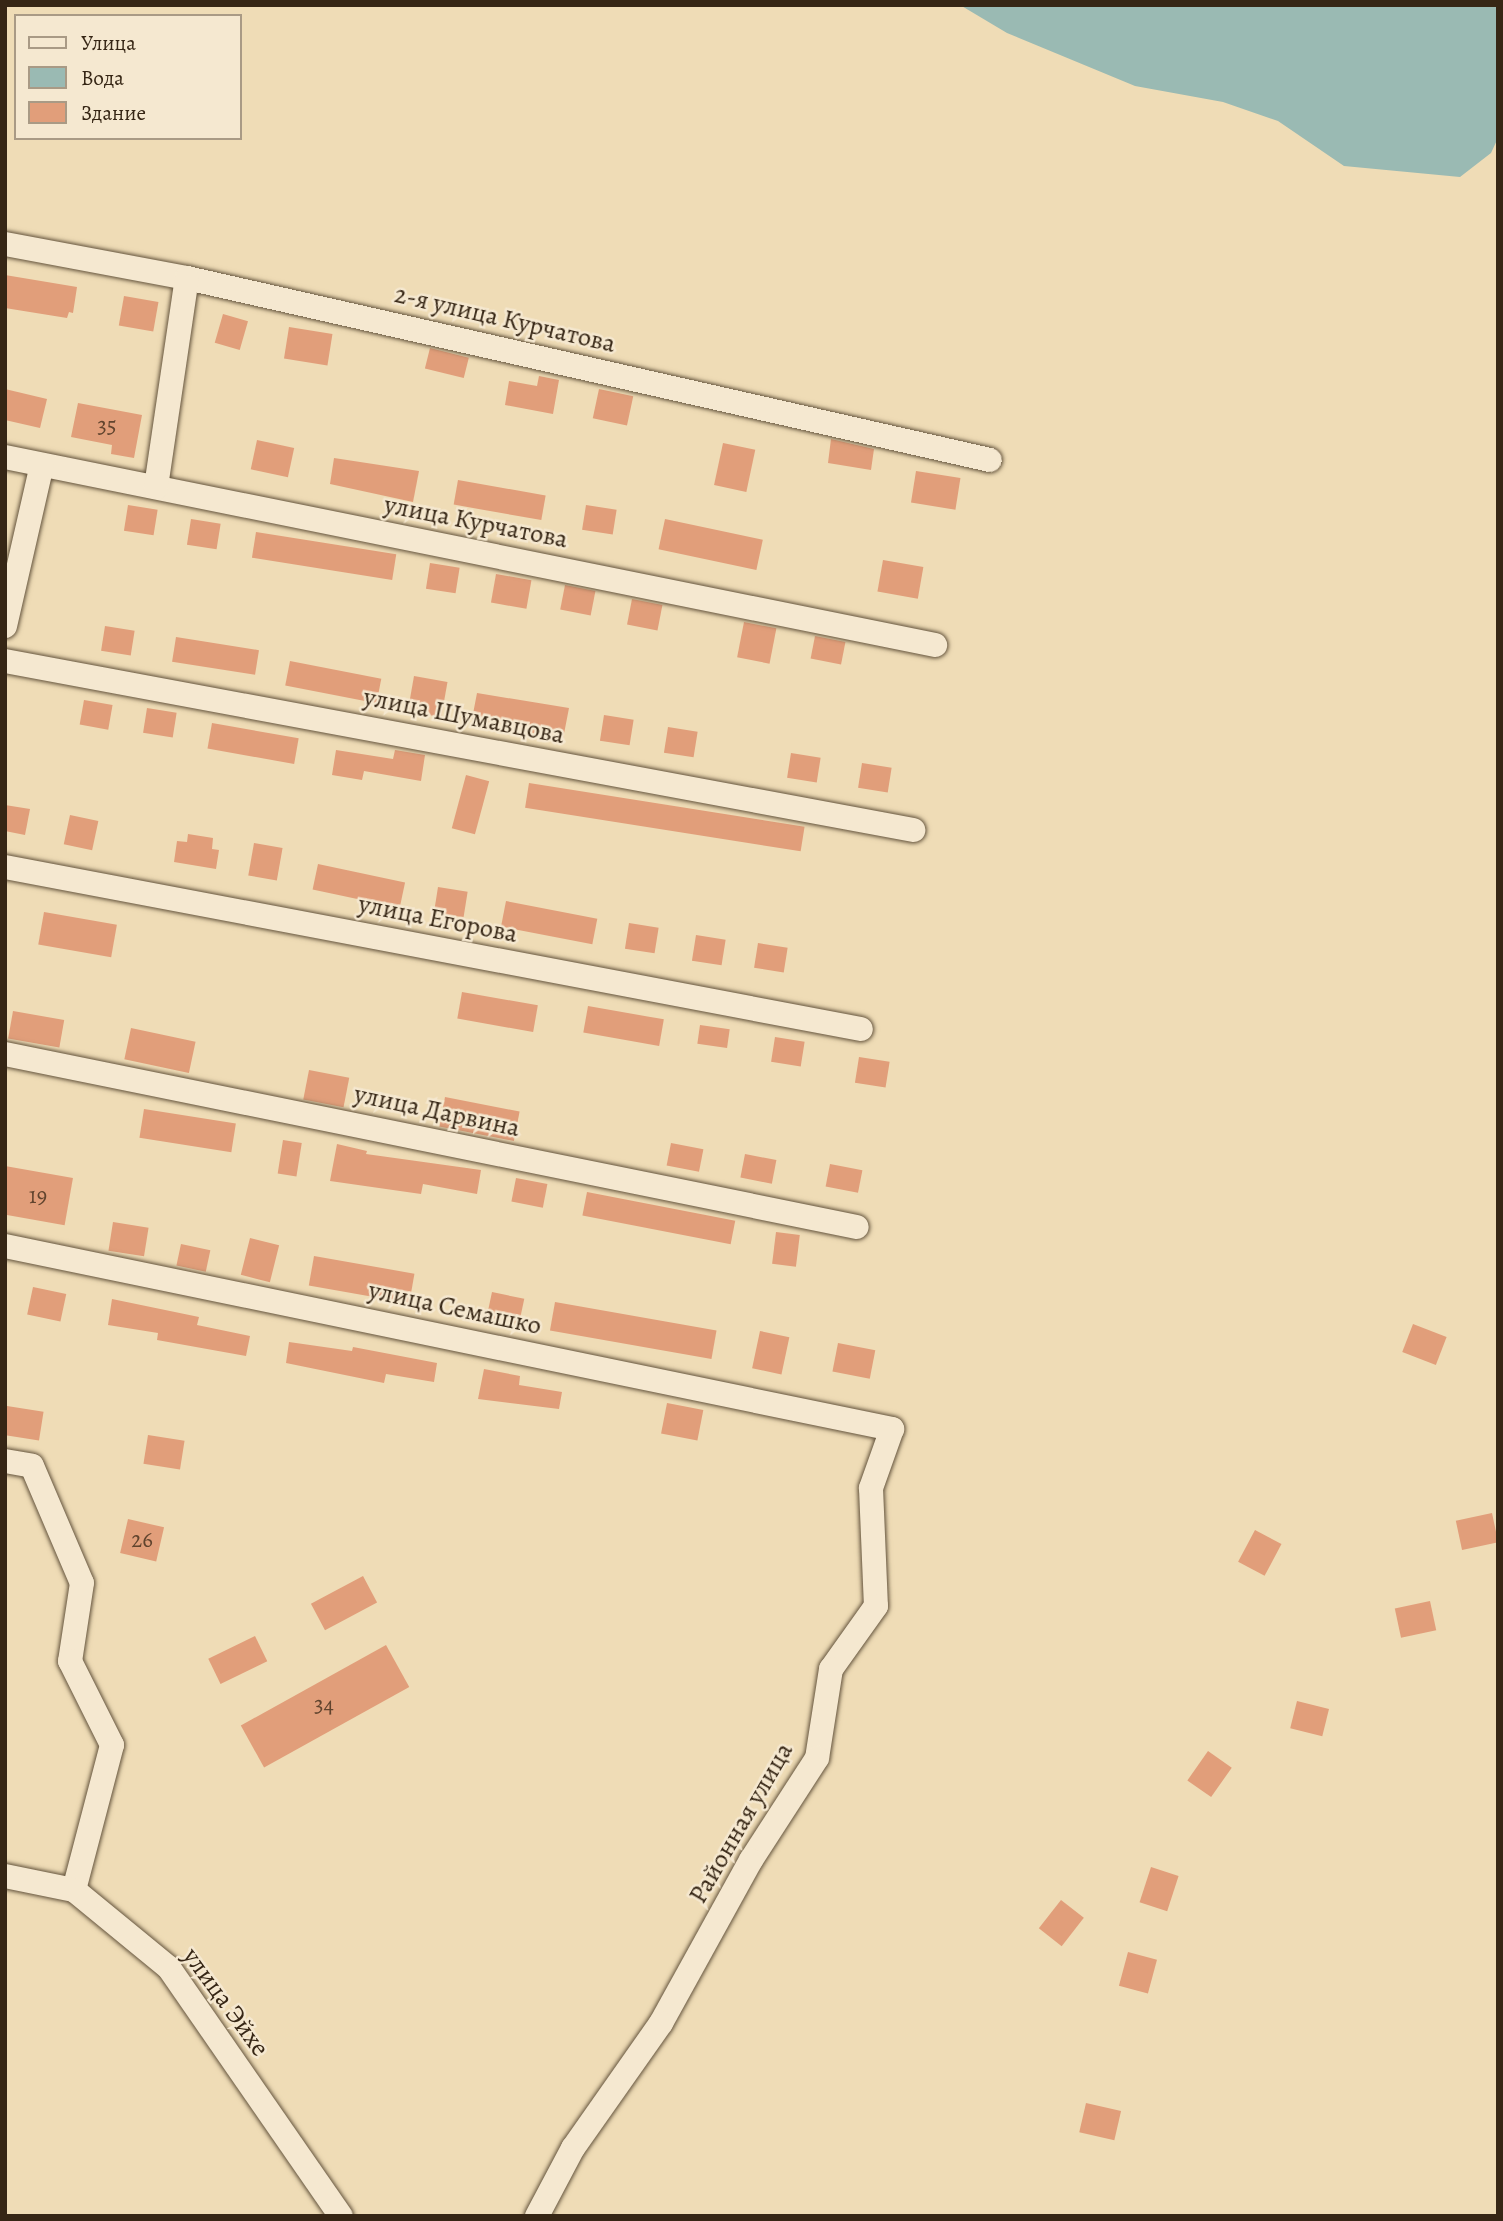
<!DOCTYPE html>
<meta charset="utf-8">
<style>
body{margin:0}
#map{position:relative;width:1503px;height:2221px;overflow:hidden;background:#efdcb6;font-family:Alegreya,serif}
div>[style]{position:absolute}
.water>*{inset:0;background:#9abab3}
.building>*{inset:0;background:#e19e7a;transform-origin:0 0}
.roads{filter:drop-shadow(0 0 2px #64543d) drop-shadow(0 0 2px #64543d)}
.minor>*{height:24px;margin:-12px;padding:0 12px;transform-origin:12px;border-radius:12px;background:#f5e8d0}
span{translate:-50% -50%;white-space:nowrap;text-align:center;line-height:1.15;-webkit-text-stroke:5px #f5e8d0;paint-order:stroke}
.number-label{font-size:23px;color:#61442e}
.number-label span{-webkit-text-stroke-width:0}
.street-label{font-size:26px;color:#362615}
.frame{position:absolute;inset:0;border:7px solid #362615;pointer-events:none}
.legend{position:absolute;left:14px;top:14px;width:228px;height:126px;box-sizing:border-box;background:#f5e8d0;border:2px solid #a99a85;margin:0;padding:9px 12px;list-style:none;font-size:21px;color:#362615}
.legend li{display:flex;align-items:center;gap:14px;height:35px}
.legend b{width:35px;border:2px solid #a99a85}
</style>
<div id="map">
<div class="water">
<i style="clip-path:polygon(960px 5px,1498px 5px,1498px 138px,1491px 153px,1460px 177px,1344px 166px,1278px 121px,1223px 102px,1135px 86px,1007px 33px)"></i>
</div>
<div class="building">
<i style="clip-path:polygon(5px 275px,77px 287px,73px 313px,69px 312px,67px 318px,5px 308px)"></i>
<i style="left:124px;top:296px;width:35px;height:30px;rotate:10deg"></i>
<i style="left:223px;top:314px;width:26px;height:30px;rotate:16deg"></i>
<i style="left:289px;top:327px;width:44px;height:32px;rotate:9deg"></i>
<i style="left:430px;top:348px;width:40px;height:21px;rotate:14deg"></i>
<i style="clip-path:polygon(539px 376px,559px 380px,553px 414px,505px 405px,509px 381px,537px 386px)"></i>
<i style="clip-path:polygon(5px 389px,47px 399px,40px 428px,5px 420px)"></i>
<i style="left:599px;top:389px;width:35px;height:30px;rotate:12deg"></i>
<i style="clip-path:polygon(78px 403px,142px 415px,134px 458px,111px 454px,112px 445px,71px 437px)"></i>
<i style="clip-path:polygon(831px 439px,874px 449px,871px 470px,828px 463px)"></i>
<i style="left:257px;top:440px;width:38px;height:30px;rotate:12deg"></i>
<i style="left:723px;top:443px;width:33px;height:43px;rotate:12deg"></i>
<i style="clip-path:polygon(334px 458px,419px 471px,413px 502px,330px 484px)"></i>
<i style="left:916px;top:471px;width:45px;height:32px;rotate:9deg"></i>
<i style="left:458px;top:480px;width:89px;height:25px;rotate:10deg"></i>
<i style="left:128px;top:505px;width:30px;height:26px;rotate:9deg"></i>
<i style="left:586px;top:505px;width:31px;height:25px;rotate:9deg"></i>
<i style="left:191px;top:519px;width:30px;height:26px;rotate:9deg"></i>
<i style="left:665px;top:519px;width:100px;height:31px;rotate:12deg"></i>
<i style="left:256px;top:532px;width:142px;height:26px;rotate:9deg"></i>
<i style="left:883px;top:560px;width:41px;height:32px;rotate:10deg"></i>
<i style="left:430px;top:563px;width:30px;height:26px;rotate:9deg"></i>
<i style="left:496px;top:574px;width:36px;height:29px;rotate:10deg"></i>
<i style="left:565px;top:585px;width:31px;height:25px;rotate:11deg"></i>
<i style="left:632px;top:599px;width:31px;height:26px;rotate:11deg"></i>
<i style="left:744px;top:622px;width:33px;height:36px;rotate:11deg"></i>
<i style="left:105px;top:626px;width:30px;height:25px;rotate:9deg"></i>
<i style="left:815px;top:636px;width:31px;height:23px;rotate:11deg"></i>
<i style="left:176px;top:637px;width:84px;height:25px;rotate:9deg"></i>
<i style="left:290px;top:661px;width:93px;height:25px;rotate:11deg"></i>
<i style="left:414px;top:676px;width:34px;height:36px;rotate:10deg"></i>
<i style="clip-path:polygon(477px 693px,569px 708px,563px 739px,528px 732px,529px 728px,472px 719px)"></i>
<i style="left:84px;top:700px;width:29px;height:25px;rotate:10deg"></i>
<i style="left:147px;top:708px;width:30px;height:25px;rotate:9deg"></i>
<i style="left:604px;top:715px;width:30px;height:26px;rotate:9deg"></i>
<i style="left:212px;top:723px;width:88px;height:26px;rotate:10deg"></i>
<i style="left:668px;top:727px;width:30px;height:26px;rotate:9deg"></i>
<i style="clip-path:polygon(336px 750px,393px 759px,395px 750px,425px 755px,421px 781px,364px 771px,362px 780px,332px 775px)"></i>
<i style="left:791px;top:753px;width:30px;height:25px;rotate:9deg"></i>
<i style="left:862px;top:763px;width:30px;height:25px;rotate:9deg"></i>
<i style="left:466px;top:775px;width:24px;height:55px;rotate:15deg"></i>
<i style="left:529px;top:783px;width:279px;height:25px;rotate:9deg"></i>
<i style="clip-path:polygon(5px 805px,30px 809px,25px 835px,5px 831px)"></i>
<i style="left:70px;top:815px;width:29px;height:30px;rotate:12deg"></i>
<i style="clip-path:polygon(188px 834px,213px 838px,212px 849px,219px 850px,216px 869px,174px 862px,177px 841px,187px 842px)"></i>
<i style="left:254px;top:843px;width:29px;height:33px;rotate:10deg"></i>
<i style="left:318px;top:864px;width:89px;height:26px;rotate:12deg"></i>
<i style="left:438px;top:887px;width:30px;height:26px;rotate:9deg"></i>
<i style="left:506px;top:901px;width:93px;height:26px;rotate:11deg"></i>
<i style="left:44px;top:912px;width:74px;height:33px;rotate:10deg"></i>
<i style="left:629px;top:923px;width:30px;height:26px;rotate:9deg"></i>
<i style="left:696px;top:935px;width:30px;height:26px;rotate:9deg"></i>
<i style="left:758px;top:943px;width:30px;height:25px;rotate:9deg"></i>
<i style="left:462px;top:992px;width:77px;height:27px;rotate:10deg"></i>
<i style="left:588px;top:1006px;width:77px;height:27px;rotate:10deg"></i>
<i style="left:13px;top:1011px;width:52px;height:28px;rotate:10deg"></i>
<i style="left:700px;top:1025px;width:30px;height:19px;rotate:8deg"></i>
<i style="left:131px;top:1028px;width:66px;height:32px;rotate:12deg"></i>
<i style="left:775px;top:1037px;width:30px;height:25px;rotate:9deg"></i>
<i style="left:859px;top:1057px;width:31px;height:26px;rotate:9deg"></i>
<i style="left:309px;top:1070px;width:41px;height:30px;rotate:11deg"></i>
<i style="left:445px;top:1097px;width:76px;height:30px;rotate:11deg"></i>
<i style="left:144px;top:1109px;width:93px;height:29px;rotate:9deg"></i>
<i style="left:283px;top:1140px;width:19px;height:34px;rotate:9deg"></i>
<i style="left:671px;top:1143px;width:33px;height:23px;rotate:11deg"></i>
<i style="clip-path:polygon(337px 1144px,367px 1151px,366px 1154px,481px 1170px,477px 1194px,423px 1184px,421px 1194px,330px 1181px)"></i>
<i style="left:745px;top:1154px;width:32px;height:24px;rotate:11deg"></i>
<i style="left:830px;top:1164px;width:33px;height:23px;rotate:11deg"></i>
<i style="left:5px;top:1166px;width:69px;height:48px;rotate:10deg"></i>
<i style="left:516px;top:1178px;width:32px;height:24px;rotate:11deg"></i>
<i style="left:587px;top:1192px;width:151px;height:24px;rotate:11deg"></i>
<i style="left:113px;top:1222px;width:36px;height:29px;rotate:9deg"></i>
<i style="left:776px;top:1232px;width:24px;height:32px;rotate:7deg"></i>
<i style="left:250px;top:1238px;width:30px;height:38px;rotate:14deg"></i>
<i style="left:181px;top:1244px;width:30px;height:22px;rotate:12deg"></i>
<i style="left:314px;top:1256px;width:102px;height:30px;rotate:10deg"></i>
<i style="left:33px;top:1287px;width:34px;height:28px;rotate:12deg"></i>
<i style="left:492px;top:1292px;width:33px;height:26px;rotate:12deg"></i>
<i style="clip-path:polygon(112px 1299px,199px 1317px,197px 1325px,250px 1336px,246px 1356px,157px 1340px,158px 1333px,108px 1325px)"></i>
<i style="left:555px;top:1302px;width:164px;height:29px;rotate:10deg"></i>
<i style="left:1413px;top:1324px;width:36px;height:30px;rotate:21deg"></i>
<i style="left:760px;top:1331px;width:30px;height:38px;rotate:12deg"></i>
<i style="clip-path:polygon(289px 1342px,352px 1351px,353px 1347px,437px 1363px,434px 1382px,386px 1374px,384px 1383px,286px 1363px)"></i>
<i style="left:838px;top:1343px;width:38px;height:29px;rotate:11deg"></i>
<i style="clip-path:polygon(484px 1369px,520px 1376px,519px 1385px,562px 1392px,559px 1409px,478px 1399px)"></i>
<i style="left:667px;top:1403px;width:37px;height:31px;rotate:11deg"></i>
<i style="left:7px;top:1406px;width:37px;height:29px;rotate:9deg"></i>
<i style="left:148px;top:1435px;width:37px;height:29px;rotate:9deg"></i>
<i style="left:1492px;top:1513px;width:30px;height:37px;rotate:78deg"></i>
<i style="left:128px;top:1519px;width:37px;height:35px;rotate:13deg"></i>
<i style="left:1255px;top:1530px;width:30px;height:36px;rotate:28deg"></i>
<i style="left:363px;top:1576px;width:30px;height:59px;rotate:62deg"></i>
<i style="left:1430px;top:1601px;width:30px;height:36px;rotate:78deg"></i>
<i style="left:255px;top:1636px;width:28px;height:52px;rotate:64deg"></i>
<i style="left:386px;top:1645px;width:48px;height:166px;rotate:61deg"></i>
<i style="left:1297px;top:1701px;width:33px;height:28px;rotate:14deg"></i>
<i style="left:1208px;top:1751px;width:29px;height:36px;rotate:35deg"></i>
<i style="left:1151px;top:1867px;width:29px;height:37px;rotate:18deg"></i>
<i style="left:1061px;top:1900px;width:29px;height:36px;rotate:38deg"></i>
<i style="left:1128px;top:1952px;width:30px;height:35px;rotate:15deg"></i>
<i style="left:1086px;top:2103px;width:36px;height:30px;rotate:13deg"></i>
</div>
<div class="roads">
<div class="minor">
<i style="left:5px;top:244px;width:185px;rotate:10.6deg"></i>
<i style="left:187px;top:278px;width:823px;rotate:12.77deg"></i>
<i style="left:5px;top:457px;width:949px;rotate:11.43deg"></i>
<i style="left:156px;top:487px;width:211px;rotate:-81.6deg"></i>
<i style="left:5px;top:626px;width:165px;rotate:-77.1deg"></i>
<i style="left:5px;top:661px;width:924px;rotate:10.54deg"></i>
<i style="left:5px;top:867px;width:871px;rotate:10.72deg"></i>
<i style="left:5px;top:1054px;width:869px;rotate:11.48deg"></i>
<i style="left:5px;top:1246px;width:906px;rotate:11.66deg"></i>
<i style="left:892px;top:1429px;width:63px;rotate:109.6deg"></i>
<i style="left:871px;top:1488px;width:118px;rotate:87.6deg"></i>
<i style="left:876px;top:1606px;width:77px;rotate:125.5deg"></i>
<i style="left:831px;top:1669px;width:90px;rotate:98.9deg"></i>
<i style="left:817px;top:1758px;width:121px;rotate:122.9deg"></i>
<i style="left:751px;top:1860px;width:186px;rotate:118.9deg"></i>
<i style="left:661px;top:2023px;width:153px;rotate:125.1deg"></i>
<i style="left:573px;top:2148px;width:77px;rotate:117.9deg"></i>
<i style="left:5px;top:1461px;width:27px;rotate:10deg"></i>
<i style="left:32px;top:1466px;width:127px;rotate:66.9deg"></i>
<i style="left:82px;top:1583px;width:79px;rotate:98.7deg"></i>
<i style="left:70px;top:1661px;width:94px;rotate:63.4deg"></i>
<i style="left:112px;top:1745px;width:150px;rotate:104.7deg"></i>
<i style="left:74px;top:1890px;width:123px;rotate:39.4deg"></i>
<i style="left:169px;top:1968px;width:302px;rotate:55.3deg"></i>
<i style="left:5px;top:1876px;width:70px;rotate:11.5deg"></i>
</div>
</div>
<div class="number-label">
<span style="left:107px;top:426px">35</span>
<span style="left:38px;top:1196px">19</span>
<span style="left:142px;top:1540px">26</span>
<span style="left:324px;top:1705px">34</span>
</div>
<div class="street-label">
<span style="left:505px;top:319px;rotate:13deg">2-я улица Курчатова</span>
<span style="left:476px;top:522px;rotate:11deg">улица Курчатова</span>
<span style="left:464px;top:716px;rotate:11deg">улица Шумавцова</span>
<span style="left:438px;top:919px;rotate:11deg">улица Егорова</span>
<span style="left:437px;top:1111px;rotate:12deg">улица Дарвина</span>
<span style="left:455px;top:1308px;rotate:12deg">улица Семашко</span>
<span style="left:741px;top:1823px;rotate:-60deg">Районная улица</span>
<span style="left:226px;top:2002px;rotate:54deg">улица Эйхе</span>
</div>
<div class="frame"></div>
<ul class="legend">
<li><b style="height:9px;background:#f5e8d0"></b>Улица</li>
<li><b style="height:19px;background:#9abab3"></b>Вода</li>
<li><b style="height:19px;background:#e19e7a"></b>Здание</li>
</ul>
</div>
